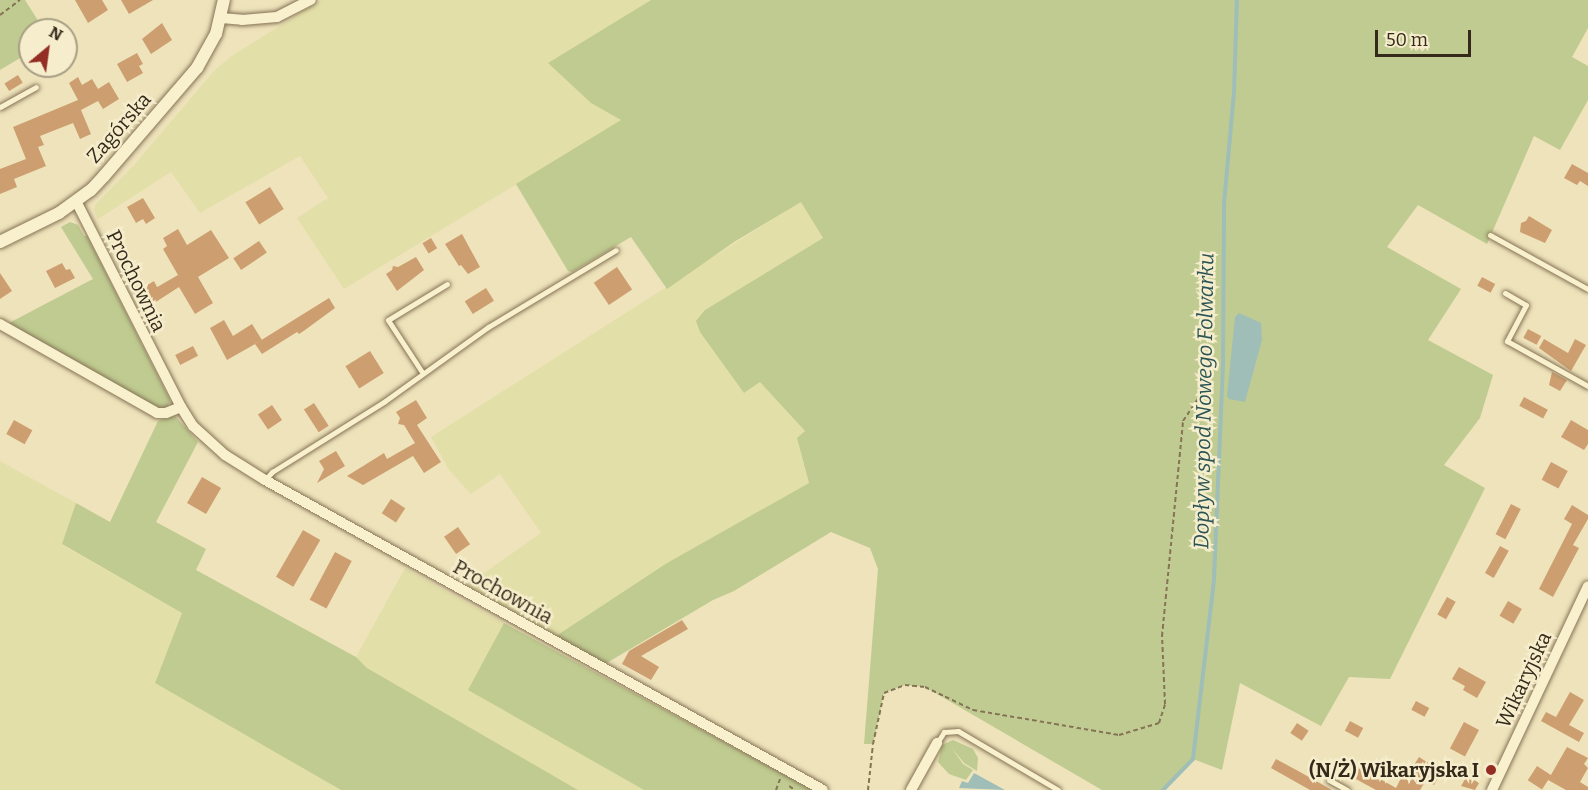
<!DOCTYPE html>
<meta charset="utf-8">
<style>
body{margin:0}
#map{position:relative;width:1588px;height:790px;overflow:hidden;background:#eee3bb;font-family:Bitter,serif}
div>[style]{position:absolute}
.farmland>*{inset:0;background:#e3dfa9}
.green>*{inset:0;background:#bfcb90}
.water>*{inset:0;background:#a0beb8}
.stream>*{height:4px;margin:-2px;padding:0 2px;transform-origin:2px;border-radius:2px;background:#a0beb8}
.building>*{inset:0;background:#cd9f70;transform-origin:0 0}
.path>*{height:2px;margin-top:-1px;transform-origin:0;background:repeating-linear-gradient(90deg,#857355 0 4.5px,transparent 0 7.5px)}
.roads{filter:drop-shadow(0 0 2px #857355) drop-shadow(0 0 2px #857355)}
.service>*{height:5px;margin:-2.5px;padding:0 2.5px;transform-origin:2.5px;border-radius:2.5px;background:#f9f0ce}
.minor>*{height:10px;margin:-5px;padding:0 5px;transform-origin:5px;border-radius:5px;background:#f9f0ce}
.tertiary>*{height:12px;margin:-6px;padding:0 6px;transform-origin:6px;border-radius:6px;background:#f9f0ce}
.dots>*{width:16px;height:16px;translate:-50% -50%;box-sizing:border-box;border:3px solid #f5edcb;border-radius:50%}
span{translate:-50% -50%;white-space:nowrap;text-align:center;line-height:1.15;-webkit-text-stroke:5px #f5edcb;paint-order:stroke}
.street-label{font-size:20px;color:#34291a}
.poi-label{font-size:20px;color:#34291a;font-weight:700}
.right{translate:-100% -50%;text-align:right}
.water-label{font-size:21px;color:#295354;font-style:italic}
.north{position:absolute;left:18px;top:18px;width:60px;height:60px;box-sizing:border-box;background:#f5edcb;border:2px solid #a89f84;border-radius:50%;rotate:29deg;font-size:16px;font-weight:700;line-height:24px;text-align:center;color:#34291a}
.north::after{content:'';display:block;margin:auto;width:21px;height:27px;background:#942e25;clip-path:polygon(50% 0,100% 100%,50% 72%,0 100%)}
.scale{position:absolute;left:1375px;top:30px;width:96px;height:27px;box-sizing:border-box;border:3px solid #34291a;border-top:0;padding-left:8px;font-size:18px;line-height:21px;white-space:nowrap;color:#34291a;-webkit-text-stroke:4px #f5edcb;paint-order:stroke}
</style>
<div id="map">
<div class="farmland">
<i style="clip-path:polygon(321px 0,651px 0,548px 63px,591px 103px,622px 120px,344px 289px,297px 218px,328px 198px,300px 156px,200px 213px,171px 172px,98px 219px,94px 210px,95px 205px,134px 165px,213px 72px,230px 57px)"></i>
<i style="clip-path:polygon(801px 201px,823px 238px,705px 310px,745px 393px,760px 382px,805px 431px,797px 438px,809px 483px,667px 563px,556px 636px,467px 585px,541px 533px,500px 474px,471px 494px,449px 470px,431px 437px)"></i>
<i style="clip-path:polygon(0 461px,76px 503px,62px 545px,182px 613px,155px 683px,341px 790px,0 790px)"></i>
<i style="clip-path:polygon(405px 568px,504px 623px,469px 690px,644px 790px,578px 790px,367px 668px,356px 657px)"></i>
</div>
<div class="green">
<i style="clip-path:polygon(0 0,25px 0,44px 30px,30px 30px,30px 52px,0 70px)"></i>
<i style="clip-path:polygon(651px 0,1588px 0,1588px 28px,1572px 57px,1588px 66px,1588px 100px,1560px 150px,1534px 136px,1487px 244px,1418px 205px,1387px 247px,1461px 289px,1428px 340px,1493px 375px,1480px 418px,1444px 465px,1485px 488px,1390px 679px,1349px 677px,1321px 726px,1240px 683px,1222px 770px,1193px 759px,1163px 790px,1102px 790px,925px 687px,905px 685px,884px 693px,873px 744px,864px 744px,878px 569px,870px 548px,831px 532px,734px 591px,713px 600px,605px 664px,556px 636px,667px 563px,809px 483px,797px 438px,805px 431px,760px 382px,744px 393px,700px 332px,696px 321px,705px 310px,823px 238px,801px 202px,734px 242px,667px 289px,631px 237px,572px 272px,568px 271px,516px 184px,621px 120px,591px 103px,548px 63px)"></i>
<i style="clip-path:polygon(70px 222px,78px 225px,84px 236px,87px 236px,170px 400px,168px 406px,162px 409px,155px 408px,9px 323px,93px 279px,61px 227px)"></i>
<i style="clip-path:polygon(175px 416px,198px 442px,156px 522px,206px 549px,196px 570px,356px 657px,367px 668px,578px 790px,341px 790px,155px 683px,182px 613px,62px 544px,76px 503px,110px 522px,158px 421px)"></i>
<i style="clip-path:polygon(504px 623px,813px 790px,644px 790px,468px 690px)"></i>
<i style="clip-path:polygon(953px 740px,973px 749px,978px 758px,977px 771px,964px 763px,951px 747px,963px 764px,973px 770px,966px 780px,949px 774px,938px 762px,942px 745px)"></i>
</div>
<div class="water">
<i style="clip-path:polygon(1239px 313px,1261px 323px,1262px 340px,1245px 402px,1229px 399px,1227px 396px,1235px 317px)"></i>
<i style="clip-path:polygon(974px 773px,1005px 790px,959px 788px,962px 781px,968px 783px)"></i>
</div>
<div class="stream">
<i style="left:1163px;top:790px;width:43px;rotate:-45.9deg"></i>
<i style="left:1193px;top:759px;width:181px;rotate:-83.3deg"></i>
<i style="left:1214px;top:579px;width:219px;rotate:-87.6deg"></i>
<i style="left:1223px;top:360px;width:156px;rotate:-89.6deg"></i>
<i style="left:1224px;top:204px;width:111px;rotate:-84.9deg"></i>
<i style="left:1234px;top:93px;width:93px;rotate:-88.2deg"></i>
</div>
<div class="building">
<i style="clip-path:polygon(75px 0,102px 0,108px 10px,88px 23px)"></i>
<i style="clip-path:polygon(121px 0,153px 0,129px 14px)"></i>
<i style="clip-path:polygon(162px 23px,172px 40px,151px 54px,142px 39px)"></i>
<i style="clip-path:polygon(137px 53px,143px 64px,139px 66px,143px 73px,127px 82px,117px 64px)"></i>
<i style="left:18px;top:75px;width:9px;height:16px;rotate:58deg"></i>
<i style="clip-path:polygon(78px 77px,82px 85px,92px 79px,98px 89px,109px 82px,119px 99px,103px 109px,98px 101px,81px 110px,91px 134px,80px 139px,73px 123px,40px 136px,44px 145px,38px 147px,46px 166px,14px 179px,17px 187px,0 194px,0 169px,26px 159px,13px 127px,78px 100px,69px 83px)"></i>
<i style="clip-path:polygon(1572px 164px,1588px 173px,1588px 186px,1580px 181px,1577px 185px,1564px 178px)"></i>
<i style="left:270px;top:187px;width:26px;height:29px;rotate:58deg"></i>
<i style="clip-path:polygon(143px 198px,155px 218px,146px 224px,143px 219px,136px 223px,127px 207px)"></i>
<i style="clip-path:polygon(1529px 216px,1552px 230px,1545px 243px,1520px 232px,1521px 223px,1526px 221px)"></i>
<i style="clip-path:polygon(178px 229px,187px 245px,211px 230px,229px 258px,198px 277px,213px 303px,195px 314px,179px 287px,148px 307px,139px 290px,154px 281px,157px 287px,159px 286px,178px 275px,163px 249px,167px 246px,163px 238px)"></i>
<i style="clip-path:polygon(462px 234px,480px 267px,468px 274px,461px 265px,459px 266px,445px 244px)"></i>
<i style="left:431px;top:238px;width:12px;height:10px;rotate:59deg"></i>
<i style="left:259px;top:241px;width:14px;height:31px;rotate:56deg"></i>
<i style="clip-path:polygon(416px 257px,424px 270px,397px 291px,386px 274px,392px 270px,393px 266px,398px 267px)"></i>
<i style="clip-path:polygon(62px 263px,66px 270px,70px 269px,75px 278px,55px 288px,46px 271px)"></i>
<i style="left:617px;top:267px;width:27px;height:28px;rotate:56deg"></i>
<i style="clip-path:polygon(0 273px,12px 291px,0 299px)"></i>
<i style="left:1482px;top:277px;width:15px;height:10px;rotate:28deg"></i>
<i style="left:486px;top:288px;width:15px;height:25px;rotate:58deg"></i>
<i style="clip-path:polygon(329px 298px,335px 308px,305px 330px,299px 334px,297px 332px,262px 354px,255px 344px)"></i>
<i style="clip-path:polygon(224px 320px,233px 336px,252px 324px,262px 340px,227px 360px,210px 328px)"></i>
<i style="left:1528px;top:329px;width:15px;height:10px;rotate:28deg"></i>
<i style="clip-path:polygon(1544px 339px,1568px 353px,1575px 339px,1586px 345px,1571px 371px,1539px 348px)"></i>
<i style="left:193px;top:346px;width:11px;height:20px;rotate:63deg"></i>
<i style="left:370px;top:351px;width:26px;height:29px;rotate:58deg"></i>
<i style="clip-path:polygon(1552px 372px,1567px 380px,1560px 391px,1549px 385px)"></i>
<i style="left:1524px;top:397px;width:27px;height:10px;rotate:28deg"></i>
<i style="clip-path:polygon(416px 400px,427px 418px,417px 425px,441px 462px,424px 473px,413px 456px,363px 485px,347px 476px,384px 453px,387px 459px,415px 443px,404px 425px,398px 424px,400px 418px,396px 412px)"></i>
<i style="left:314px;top:403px;width:27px;height:12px;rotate:57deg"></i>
<i style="left:272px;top:405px;width:18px;height:17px;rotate:56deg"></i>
<i style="left:14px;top:420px;width:21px;height:16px;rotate:29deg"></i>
<i style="clip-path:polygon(1571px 420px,1588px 430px,1588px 444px,1584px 450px,1561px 437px)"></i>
<i style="clip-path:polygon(336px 451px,345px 466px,317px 483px,324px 469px,319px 461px)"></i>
<i style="left:1551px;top:462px;width:19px;height:20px;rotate:28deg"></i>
<i style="left:202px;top:477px;width:22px;height:30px;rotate:30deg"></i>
<i style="left:391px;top:499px;width:17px;height:17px;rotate:33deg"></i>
<i style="left:1511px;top:504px;width:11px;height:34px;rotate:27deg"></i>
<i style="clip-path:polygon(1572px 505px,1588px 515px,1588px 519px,1573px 545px,1579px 548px,1553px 597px,1539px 589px,1572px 524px,1564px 519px)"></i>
<i style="left:458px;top:527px;width:21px;height:17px;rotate:55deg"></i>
<i style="left:303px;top:530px;width:20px;height:54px;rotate:30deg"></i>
<i style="left:1500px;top:546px;width:10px;height:31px;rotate:29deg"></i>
<i style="left:335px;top:552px;width:19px;height:54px;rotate:28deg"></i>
<i style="left:1447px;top:597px;width:10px;height:20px;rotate:29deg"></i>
<i style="left:1508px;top:601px;width:16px;height:17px;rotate:30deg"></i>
<i style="clip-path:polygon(682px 620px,688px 629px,641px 656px,659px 667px,651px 680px,622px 664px,629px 651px)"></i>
<i style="clip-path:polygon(1459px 667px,1486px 682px,1477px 698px,1463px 690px,1465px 686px,1452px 679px)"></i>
<i style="clip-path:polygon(1570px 692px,1584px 700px,1569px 725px,1584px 733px,1579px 742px,1541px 721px,1546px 712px,1556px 717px)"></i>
<i style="left:1416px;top:701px;width:15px;height:10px;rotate:28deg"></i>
<i style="left:1350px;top:721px;width:15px;height:11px;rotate:28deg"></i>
<i style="left:1464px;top:722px;width:17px;height:30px;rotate:28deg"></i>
<i style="left:1297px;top:723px;width:14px;height:12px;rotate:34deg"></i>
<i style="clip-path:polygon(1567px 747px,1588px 758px,1584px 764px,1588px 768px,1580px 782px,1588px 787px,1588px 790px,1566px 790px,1548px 780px)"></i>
<i style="clip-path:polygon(1419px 757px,1433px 766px,1432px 769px,1440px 774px,1434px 785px,1426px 780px,1420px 790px,1376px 790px,1354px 778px,1359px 767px,1396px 788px,1402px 776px,1406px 778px)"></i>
<i style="clip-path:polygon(1276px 759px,1300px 772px,1332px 790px,1310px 790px,1271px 768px)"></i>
<i style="left:1537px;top:766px;width:17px;height:17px;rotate:33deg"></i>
<i style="clip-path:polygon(1467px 776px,1479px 783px,1475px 790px,1461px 786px)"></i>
</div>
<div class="path">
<i style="left:0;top:15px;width:25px;rotate:-37deg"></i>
<i style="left:789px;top:786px;width:7px;rotate:34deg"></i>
<i style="left:776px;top:790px;width:12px;rotate:-70deg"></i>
<i style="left:868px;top:790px;width:46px;rotate:-83.8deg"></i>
<i style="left:873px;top:744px;width:52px;rotate:-77.8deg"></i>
<i style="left:884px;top:693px;width:22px;rotate:-21deg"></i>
<i style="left:905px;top:685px;width:20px;rotate:6deg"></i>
<i style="left:925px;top:687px;width:53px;rotate:25.6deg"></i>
<i style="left:973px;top:710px;width:148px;rotate:9.7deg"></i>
<i style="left:1119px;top:735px;width:42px;rotate:-16.7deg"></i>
<i style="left:1159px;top:723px;width:20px;rotate:-72deg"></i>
<i style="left:1165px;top:704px;width:68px;rotate:-92.5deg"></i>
<i style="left:1162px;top:636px;width:216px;rotate:-84.4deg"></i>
<i style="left:1183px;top:421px;width:27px;rotate:-56deg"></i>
</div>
<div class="roads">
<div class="service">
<i style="left:0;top:107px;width:41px;rotate:-29.1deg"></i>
<i style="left:1490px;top:235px;width:112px;rotate:28.9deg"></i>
<i style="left:1505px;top:293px;width:24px;rotate:30deg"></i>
<i style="left:1526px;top:305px;width:41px;rotate:117.8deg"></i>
<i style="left:1507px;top:341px;width:93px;rotate:29.1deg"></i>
<i style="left:422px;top:372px;width:62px;rotate:-123.2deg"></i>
<i style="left:388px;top:320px;width:69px;rotate:-31.4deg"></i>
<i style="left:265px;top:480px;width:11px;rotate:-49deg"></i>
<i style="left:272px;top:472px;width:133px;rotate:-32.1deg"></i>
<i style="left:385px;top:401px;width:127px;rotate:-35.7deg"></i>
<i style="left:488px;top:327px;width:149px;rotate:-31deg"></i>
<i style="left:937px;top:743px;width:13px;rotate:-58deg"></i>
<i style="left:944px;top:732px;width:14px;rotate:-4deg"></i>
<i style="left:958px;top:731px;width:116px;rotate:30.5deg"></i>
<i style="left:1329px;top:780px;width:21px;rotate:29deg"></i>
</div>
<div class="minor">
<i style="left:221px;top:18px;width:21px;rotate:5deg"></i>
<i style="left:242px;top:20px;width:35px;rotate:-5deg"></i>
<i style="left:277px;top:17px;width:38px;rotate:-27deg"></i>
<i style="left:76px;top:201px;width:231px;rotate:63deg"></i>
<i style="left:181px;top:407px;width:22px;rotate:58deg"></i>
<i style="left:193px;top:426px;width:43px;rotate:42.2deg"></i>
<i style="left:225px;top:455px;width:47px;rotate:32deg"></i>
<i style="left:265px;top:480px;width:638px;rotate:29.05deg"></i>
<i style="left:0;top:324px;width:180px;rotate:29.5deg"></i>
<i style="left:157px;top:413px;width:9px"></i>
<i style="left:166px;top:413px;width:16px;rotate:-22deg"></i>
<i style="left:911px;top:790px;width:54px;rotate:-61deg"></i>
<i style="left:1492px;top:790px;width:225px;rotate:-64.8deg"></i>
</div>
<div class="tertiary">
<i style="left:0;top:242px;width:66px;rotate:-26.2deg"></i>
<i style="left:59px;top:213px;width:39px;rotate:-36deg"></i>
<i style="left:91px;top:190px;width:19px;rotate:-47deg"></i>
<i style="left:104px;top:176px;width:143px;rotate:-49.3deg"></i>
<i style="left:197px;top:68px;width:39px;rotate:-61deg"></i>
<i style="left:216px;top:34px;width:35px;rotate:-77deg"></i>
</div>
</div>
<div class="dots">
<i style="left:1491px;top:770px;background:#942e25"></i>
</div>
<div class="street-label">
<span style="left:119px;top:128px;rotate:-49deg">Zagórska</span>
<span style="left:136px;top:281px;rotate:64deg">Prochownia</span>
<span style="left:503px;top:592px;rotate:29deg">Prochownia</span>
<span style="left:1524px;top:680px;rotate:-65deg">Wikaryjska</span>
</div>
<div class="poi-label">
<span class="right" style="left:1479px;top:770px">(N/Ż) Wikaryjska I</span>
</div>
<div class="water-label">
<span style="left:1204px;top:401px;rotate:-89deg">Dopływ spod Nowego Folwarku</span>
</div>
<div class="north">N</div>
<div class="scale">50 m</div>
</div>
